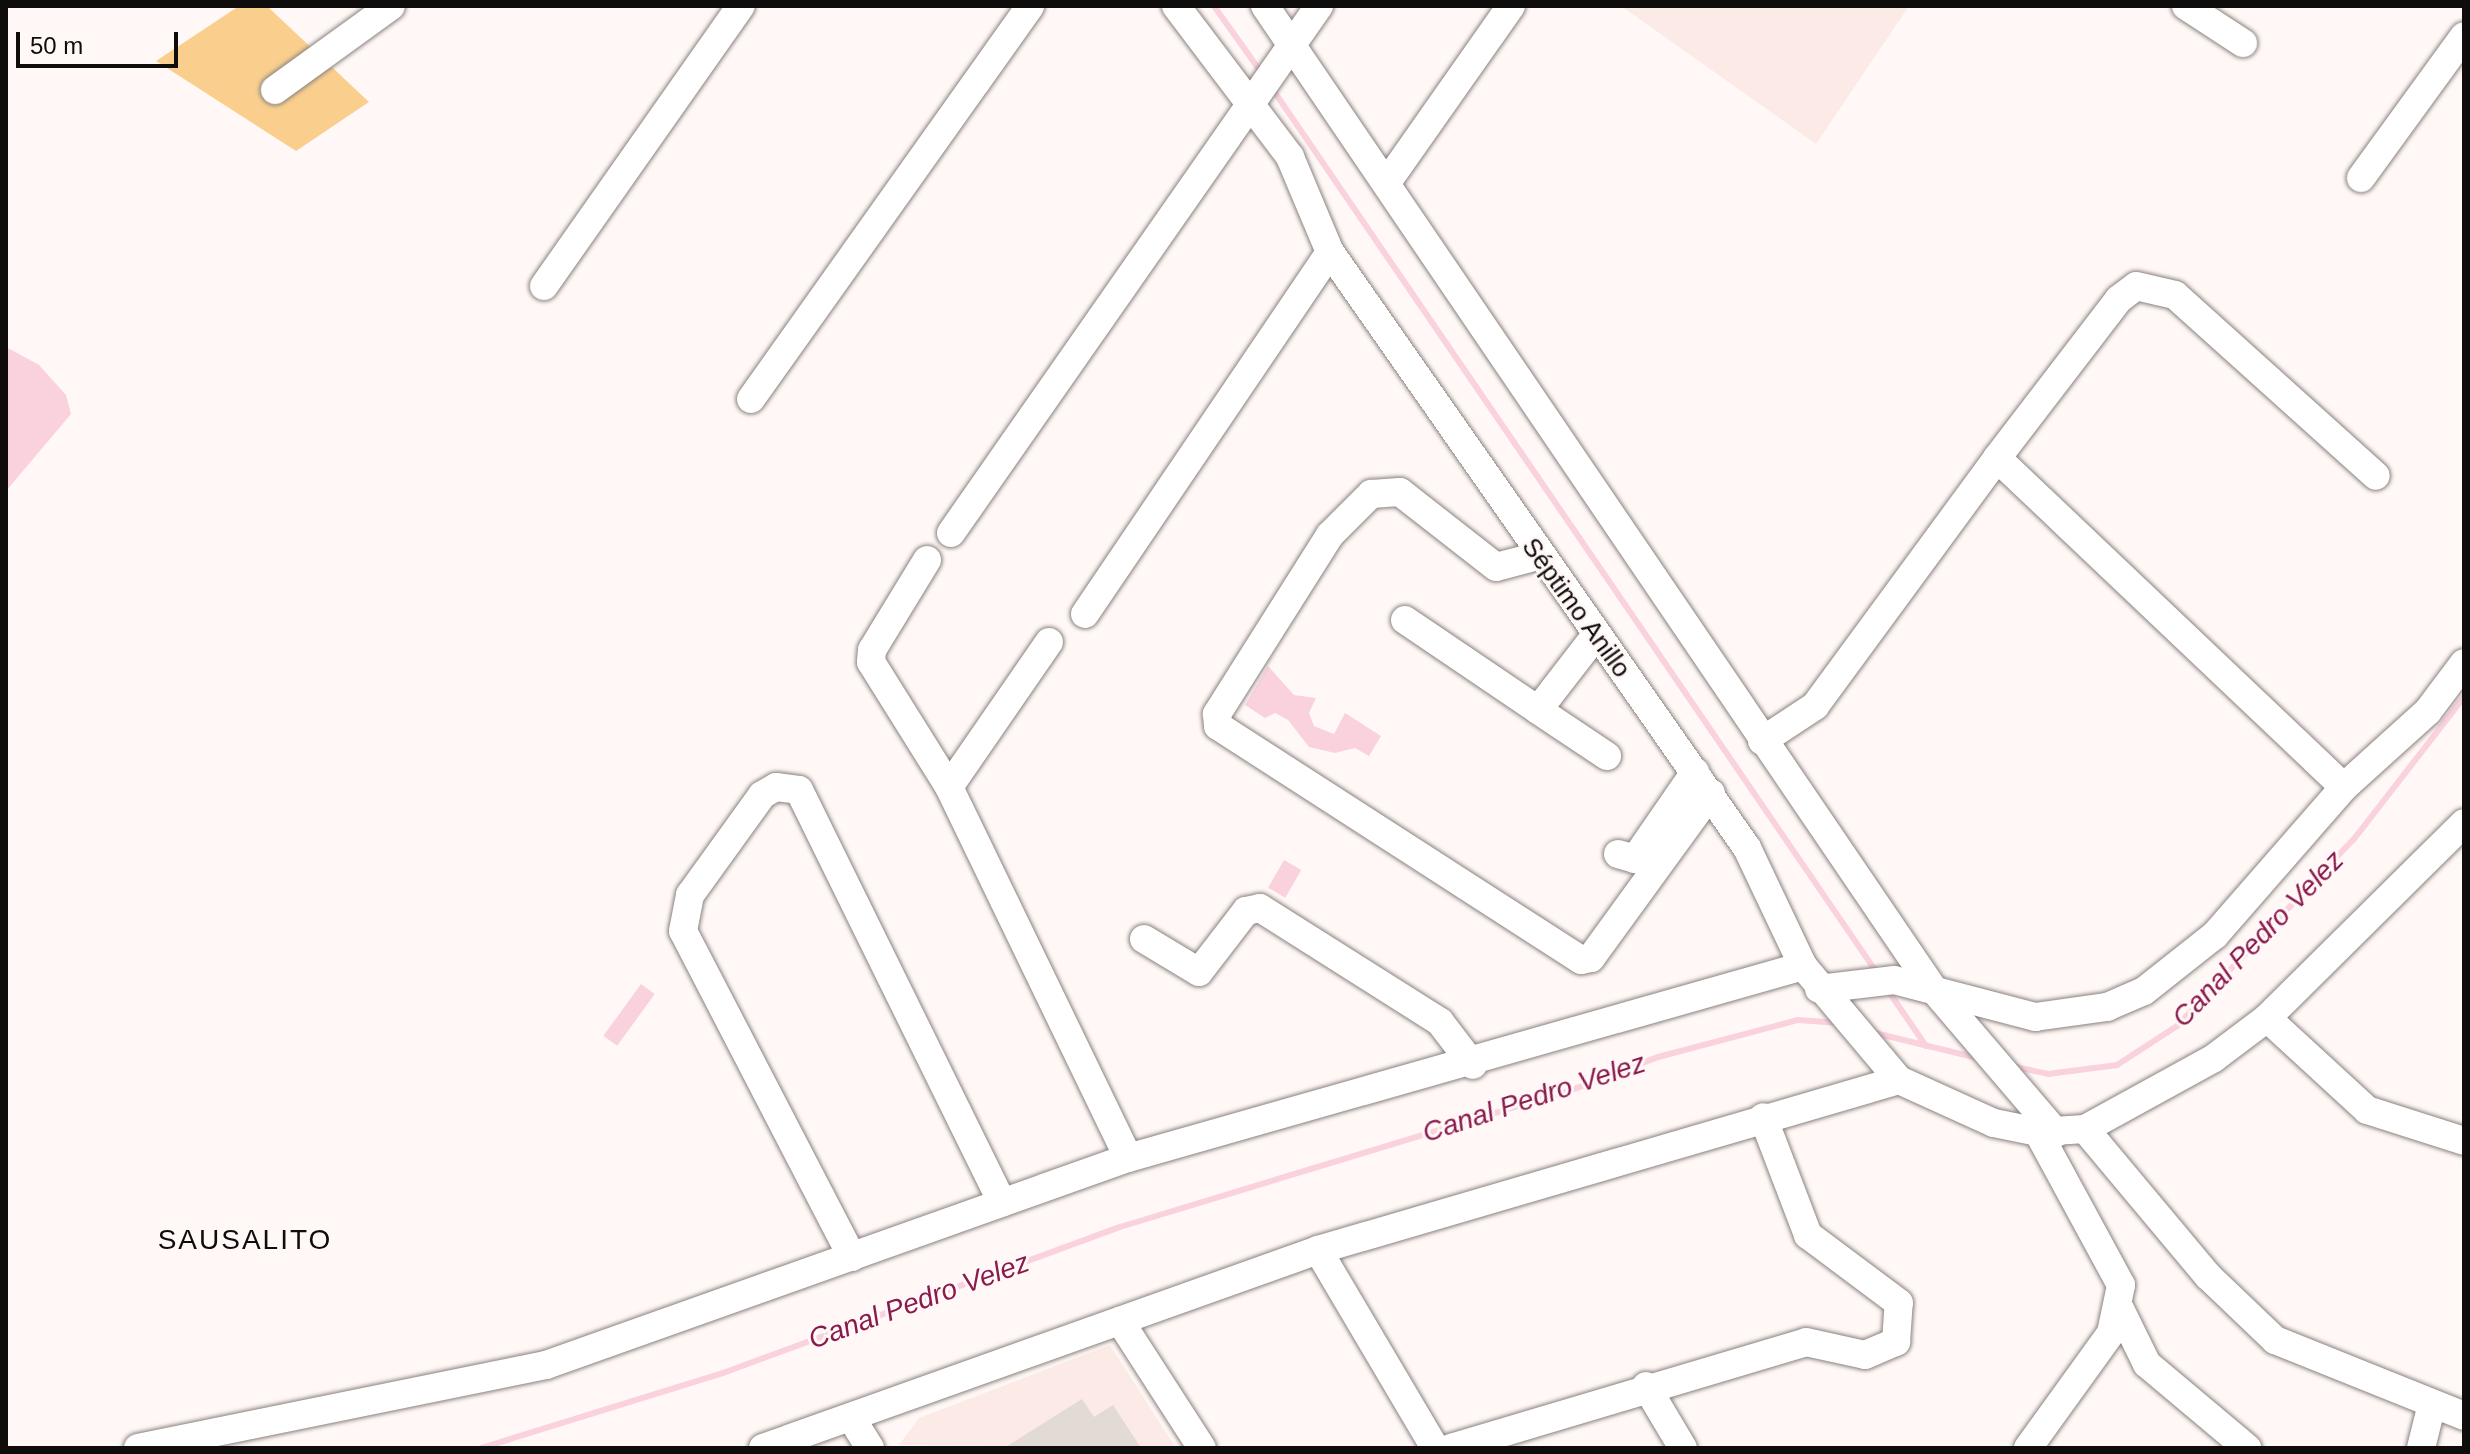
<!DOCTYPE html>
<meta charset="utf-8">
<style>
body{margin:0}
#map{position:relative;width:2470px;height:1454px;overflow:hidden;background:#fff8f6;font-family:Arial,sans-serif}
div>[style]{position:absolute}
.built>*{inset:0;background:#fbeae5}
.green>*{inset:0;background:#facf8e}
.water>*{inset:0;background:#fad2de;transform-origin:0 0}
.stream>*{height:6px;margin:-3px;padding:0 3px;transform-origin:3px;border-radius:3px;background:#fad2de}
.building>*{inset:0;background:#e1dad5}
.roads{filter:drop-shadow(0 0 2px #89827f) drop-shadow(0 0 2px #89827f)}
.minor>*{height:28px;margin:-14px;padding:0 14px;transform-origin:14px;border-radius:14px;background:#fff}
span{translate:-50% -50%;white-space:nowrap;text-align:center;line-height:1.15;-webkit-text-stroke:6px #fff8f6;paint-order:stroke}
.street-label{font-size:26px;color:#0f0c0c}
.water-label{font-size:28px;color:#891a4e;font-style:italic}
.neighbourhood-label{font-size:28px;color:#0f0c0c;letter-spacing:2px}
.frame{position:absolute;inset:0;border:8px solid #0f0c0c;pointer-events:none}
.scale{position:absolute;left:16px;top:32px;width:162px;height:36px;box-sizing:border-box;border:4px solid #0f0c0c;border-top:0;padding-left:10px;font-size:24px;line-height:28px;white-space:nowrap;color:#0f0c0c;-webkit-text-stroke:6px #fff8f6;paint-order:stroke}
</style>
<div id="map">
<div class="built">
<i style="clip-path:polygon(1621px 6px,1909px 6px,1816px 144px)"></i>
<i style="clip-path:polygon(1110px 1345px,1176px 1448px,899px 1445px,919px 1418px)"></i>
</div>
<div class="green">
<i style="clip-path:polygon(239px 6px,267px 6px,369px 102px,296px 151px,156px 61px)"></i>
</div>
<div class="water">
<i style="clip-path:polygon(6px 347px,39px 365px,66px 395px,71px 414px,6px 491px)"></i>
<i style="clip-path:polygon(1268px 666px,1294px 695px,1316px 698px,1309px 713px,1314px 726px,1334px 734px,1345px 713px,1381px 736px,1369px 756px,1355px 748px,1335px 753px,1309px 747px,1288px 720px,1275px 713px,1265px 718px,1245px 705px)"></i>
<i style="left:1284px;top:860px;width:20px;height:32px;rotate:30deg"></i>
<i style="left:641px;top:984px;width:17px;height:64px;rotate:36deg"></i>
</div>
<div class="stream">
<i style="left:1214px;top:6px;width:85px;rotate:54.6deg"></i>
<i style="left:1271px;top:87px;width:1073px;rotate:55.63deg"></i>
<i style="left:1887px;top:989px;width:69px;rotate:55.6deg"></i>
<i style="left:1871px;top:1032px;width:113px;rotate:13.8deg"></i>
<i style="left:2011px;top:1066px;width:38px;rotate:12deg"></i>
<i style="left:2048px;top:1074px;width:70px;rotate:-7.4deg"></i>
<i style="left:2117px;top:1065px;width:72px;rotate:-33deg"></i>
<i style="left:2177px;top:1026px;width:257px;rotate:-46.6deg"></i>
<i style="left:2354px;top:839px;width:180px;rotate:-52.2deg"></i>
<i style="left:481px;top:1448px;width:253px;rotate:-17.2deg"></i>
<i style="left:723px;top:1373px;width:423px;rotate:-20.2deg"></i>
<i style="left:1120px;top:1227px;width:469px;rotate:-16.9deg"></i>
<i style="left:1569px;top:1091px;width:95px;rotate:-20.9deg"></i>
<i style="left:1658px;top:1057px;width:145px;rotate:-14.8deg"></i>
<i style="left:1798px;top:1020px;width:39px;rotate:4deg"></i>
</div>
<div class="building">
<i style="clip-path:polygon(1082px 1399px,1094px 1417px,1113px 1405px,1141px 1448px,1004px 1448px)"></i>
</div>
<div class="roads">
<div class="minor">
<i style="left:1176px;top:6px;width:189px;rotate:52.9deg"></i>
<i style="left:1290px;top:157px;width:103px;rotate:67.2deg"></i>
<i style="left:1330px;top:252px;width:727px;rotate:55.02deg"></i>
<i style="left:1747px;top:848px;width:131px;rotate:64.6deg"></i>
<i style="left:1803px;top:966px;width:149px;rotate:49.9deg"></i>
<i style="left:1899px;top:1080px;width:104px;rotate:24.4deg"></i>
<i style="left:1994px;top:1123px;width:45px;rotate:11.6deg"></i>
<i style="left:2038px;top:1132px;width:47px;rotate:-3.7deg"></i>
<i style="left:2085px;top:1129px;width:147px;rotate:-28.8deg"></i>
<i style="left:2214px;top:1058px;width:66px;rotate:-37deg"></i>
<i style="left:2267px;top:1018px;width:277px;rotate:-44.7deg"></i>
<i style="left:1265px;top:6px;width:1190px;rotate:55.79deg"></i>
<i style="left:1934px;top:990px;width:188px;rotate:49.5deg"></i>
<i style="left:2186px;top:6px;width:68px;rotate:33deg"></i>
<i style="left:275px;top:90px;width:143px;rotate:-35.9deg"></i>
<i style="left:2361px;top:178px;width:175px;rotate:-54deg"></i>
<i style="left:1388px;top:181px;width:214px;rotate:-54.9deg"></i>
<i style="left:544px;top:286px;width:342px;rotate:-54.9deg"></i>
<i style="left:751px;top:399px;width:482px;rotate:-54.6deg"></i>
<i style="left:1997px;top:458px;width:478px;rotate:43.5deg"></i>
<i style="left:951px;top:533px;width:643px;rotate:-55.07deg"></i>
<i style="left:1538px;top:556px;width:43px;rotate:165.3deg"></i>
<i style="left:1496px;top:567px;width:122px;rotate:-142deg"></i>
<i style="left:1400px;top:492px;width:29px;rotate:176deg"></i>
<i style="left:1371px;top:494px;width:58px;rotate:135deg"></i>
<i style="left:1330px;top:535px;width:212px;rotate:122.3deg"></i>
<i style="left:1217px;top:714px;width:12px;rotate:85deg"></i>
<i style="left:1218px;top:726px;width:432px;rotate:32.8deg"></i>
<i style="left:1581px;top:960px;width:10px;rotate:-11deg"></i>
<i style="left:1591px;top:958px;width:204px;rotate:-54deg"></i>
<i style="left:927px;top:560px;width:105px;rotate:121.4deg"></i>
<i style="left:872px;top:650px;width:12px;rotate:95deg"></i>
<i style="left:871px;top:662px;width:147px;rotate:58deg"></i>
<i style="left:949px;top:787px;width:412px;rotate:64.2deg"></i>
<i style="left:1085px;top:614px;width:437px;rotate:-55.9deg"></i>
<i style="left:1405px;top:620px;width:161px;rotate:34.1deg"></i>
<i style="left:1538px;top:710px;width:95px;rotate:-52.3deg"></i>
<i style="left:1538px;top:710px;width:83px;rotate:33.7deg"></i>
<i style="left:1762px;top:741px;width:64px;rotate:-33.4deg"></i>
<i style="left:1815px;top:706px;width:308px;rotate:-53.7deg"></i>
<i style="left:1997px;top:458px;width:200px;rotate:-52.5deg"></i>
<i style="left:2119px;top:299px;width:21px;rotate:-37deg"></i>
<i style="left:2136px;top:286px;width:40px;rotate:13deg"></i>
<i style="left:2175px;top:295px;width:270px;rotate:42deg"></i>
<i style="left:949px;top:787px;width:176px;rotate:-55.4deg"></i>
<i style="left:1618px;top:854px;width:18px;rotate:16deg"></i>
<i style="left:1635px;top:859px;width:106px;rotate:-55.4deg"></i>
<i style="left:1144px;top:939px;width:64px;rotate:31deg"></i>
<i style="left:1199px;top:972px;width:77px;rotate:-52.4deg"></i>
<i style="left:1246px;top:911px;width:14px;rotate:-12deg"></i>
<i style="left:1260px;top:908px;width:213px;rotate:32.3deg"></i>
<i style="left:1440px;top:1022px;width:54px;rotate:52.5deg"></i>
<i style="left:1819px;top:989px;width:76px;rotate:-6.8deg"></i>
<i style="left:1894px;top:980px;width:146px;rotate:14.7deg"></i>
<i style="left:2035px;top:1017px;width:73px;rotate:-7.9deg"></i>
<i style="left:2107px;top:1007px;width:40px;rotate:-23.4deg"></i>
<i style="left:2144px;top:991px;width:90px;rotate:-38.3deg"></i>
<i style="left:2215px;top:935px;width:196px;rotate:-48.9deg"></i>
<i style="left:2344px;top:787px;width:113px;rotate:-42.1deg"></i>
<i style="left:2428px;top:711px;width:60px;rotate:-53.1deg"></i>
<i style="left:2267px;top:1018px;width:136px;rotate:42.6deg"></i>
<i style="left:2367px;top:1110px;width:102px;rotate:17.7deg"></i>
<i style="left:2085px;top:1129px;width:192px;rotate:50.1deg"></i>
<i style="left:2208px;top:1276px;width:93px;rotate:43.7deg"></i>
<i style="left:2275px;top:1340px;width:204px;rotate:21.9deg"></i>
<i style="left:1318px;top:1250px;width:230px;rotate:59.4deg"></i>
<i style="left:852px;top:1257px;width:367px;rotate:-117.4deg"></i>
<i style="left:683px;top:931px;width:37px;rotate:-79deg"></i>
<i style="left:690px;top:895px;width:123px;rotate:-54.2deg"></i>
<i style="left:762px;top:795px;width:16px;rotate:-30deg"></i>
<i style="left:776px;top:787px;width:23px;rotate:7deg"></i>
<i style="left:799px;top:790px;width:460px;rotate:63.8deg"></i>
<i style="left:2120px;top:1309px;width:61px;rotate:63.9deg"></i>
<i style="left:2147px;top:1364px;width:131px;rotate:40deg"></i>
<i style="left:1120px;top:1321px;width:151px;rotate:57.2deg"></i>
<i style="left:1646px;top:1386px;width:72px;rotate:59.2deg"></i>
<i style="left:852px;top:1419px;width:34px;rotate:58deg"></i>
<i style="left:138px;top:1448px;width:416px;rotate:-11.5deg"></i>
<i style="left:546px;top:1365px;width:618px;rotate:-19.58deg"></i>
<i style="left:1128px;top:1158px;width:702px;rotate:-15.88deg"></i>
<i style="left:763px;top:1448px;width:589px;rotate:-19.63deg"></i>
<i style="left:1318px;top:1250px;width:605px;rotate:-16.31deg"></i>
<i style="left:1451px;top:1448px;width:370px;rotate:-16.6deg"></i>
<i style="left:1806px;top:1342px;width:60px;rotate:12.4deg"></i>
<i style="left:1865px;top:1355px;width:34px;rotate:-23deg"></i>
<i style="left:1896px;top:1342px;width:39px;rotate:-86deg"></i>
<i style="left:1899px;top:1303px;width:114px;rotate:-143.2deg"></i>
<i style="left:1808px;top:1235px;width:126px;rotate:-110.9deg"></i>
<i style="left:2028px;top:1448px;width:142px;rotate:-54.2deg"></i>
<i style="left:2111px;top:1333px;width:49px;rotate:-78.2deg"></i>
<i style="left:2121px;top:1285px;width:174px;rotate:-118.5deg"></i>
<i style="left:2421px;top:1448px;width:45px;rotate:-76deg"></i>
</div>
</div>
<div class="street-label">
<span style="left:1576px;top:608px;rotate:54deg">Séptimo Anillo</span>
</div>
<div class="water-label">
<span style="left:2258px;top:939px;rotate:-46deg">Canal Pedro Velez</span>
<span style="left:1534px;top:1098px;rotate:-18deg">Canal Pedro Velez</span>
<span style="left:919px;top:1301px;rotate:-20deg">Canal Pedro Velez</span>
</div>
<div class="neighbourhood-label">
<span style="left:245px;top:1240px">SAUSALITO</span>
</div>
<div class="frame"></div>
<div class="scale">50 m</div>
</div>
